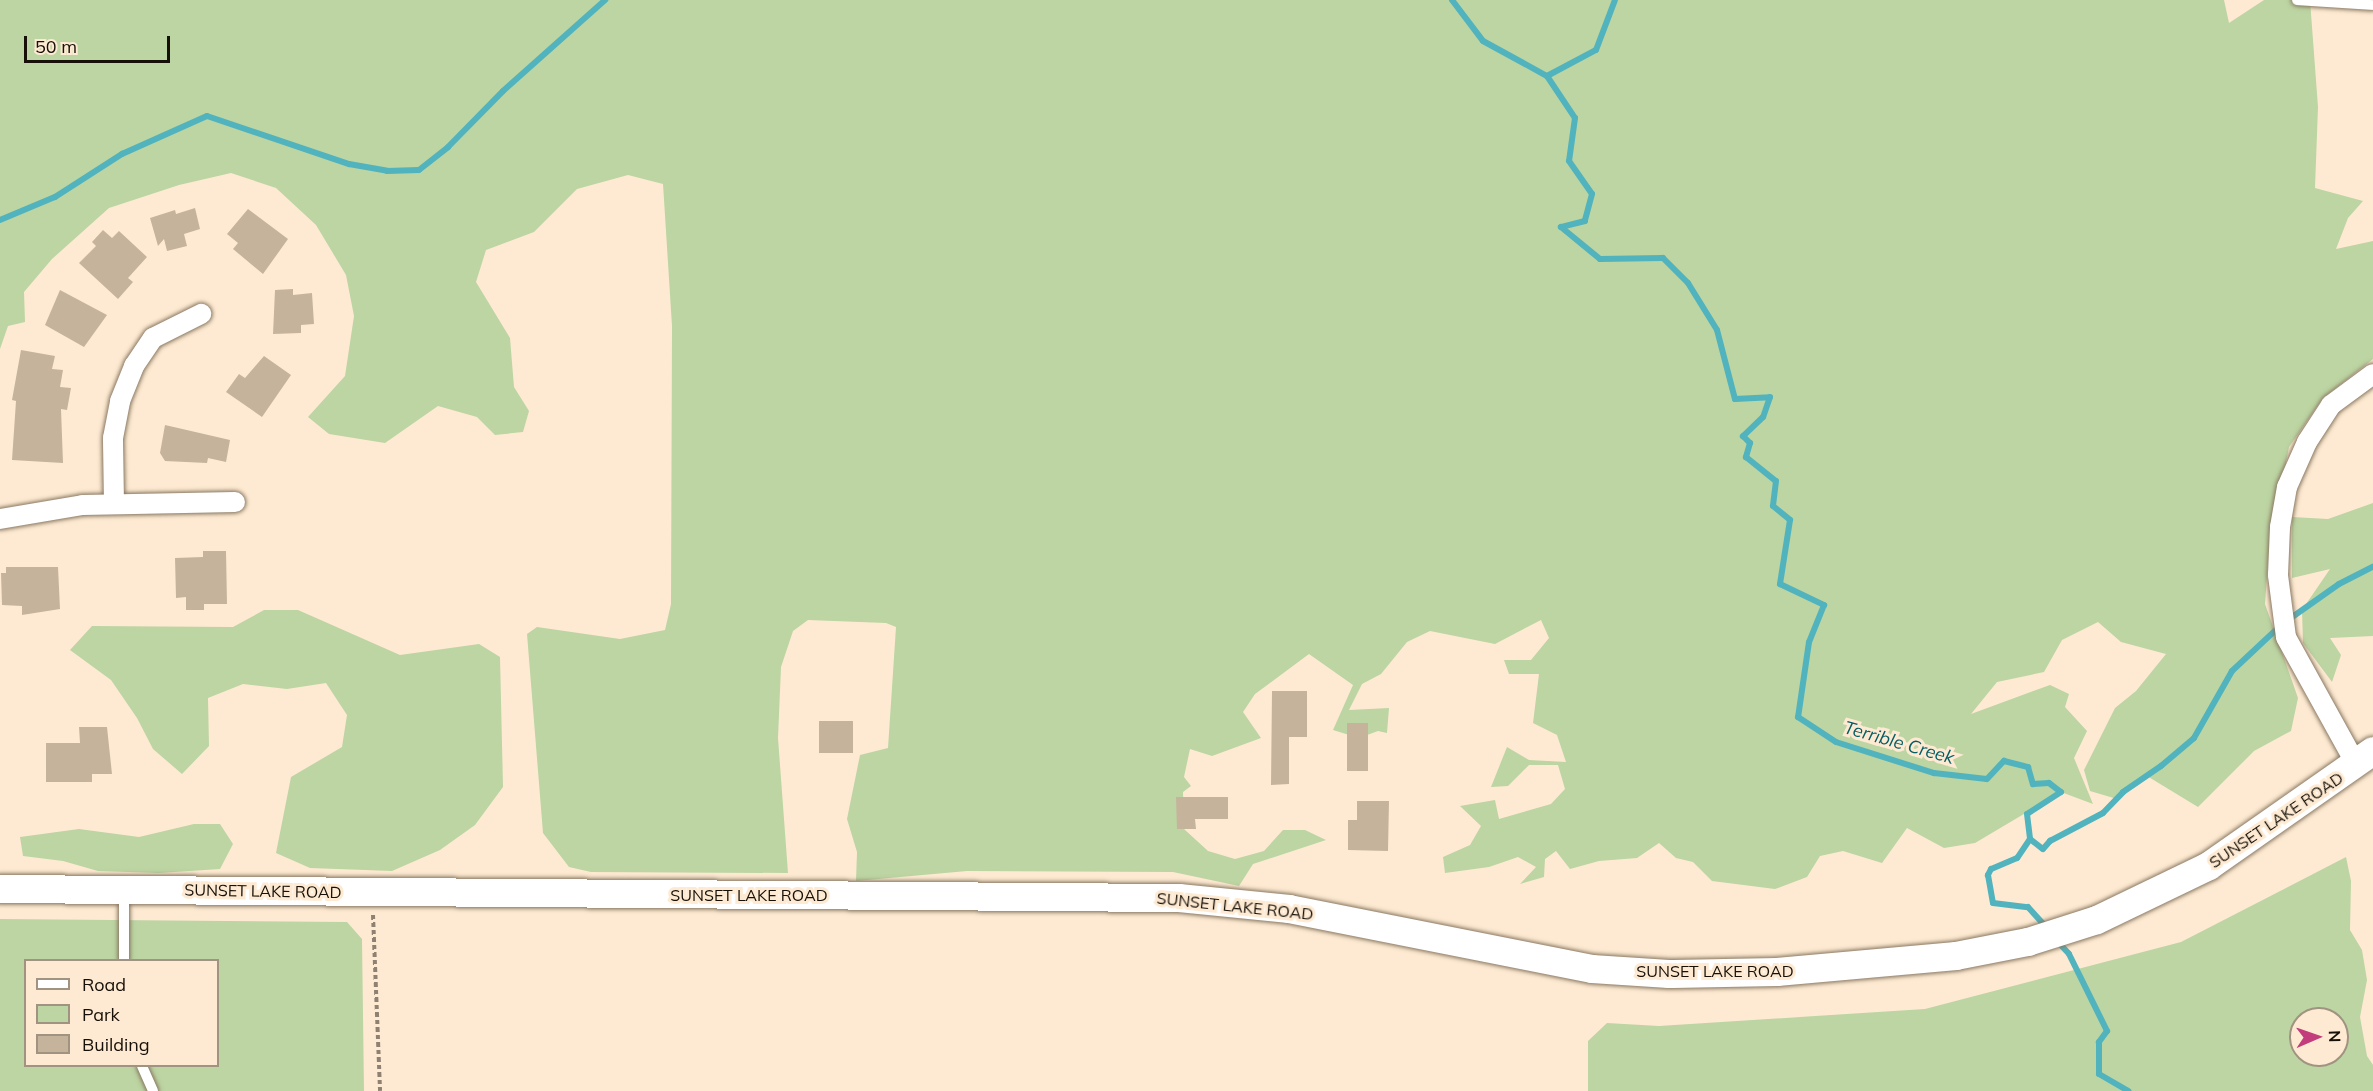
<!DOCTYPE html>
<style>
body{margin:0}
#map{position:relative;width:2373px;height:1091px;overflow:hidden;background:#feead2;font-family:Mulish,sans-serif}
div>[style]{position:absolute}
.green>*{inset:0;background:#bcd5a2}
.stream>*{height:6px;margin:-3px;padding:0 3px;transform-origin:3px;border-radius:3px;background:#51b3be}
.building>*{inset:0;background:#c6b39c;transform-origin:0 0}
.path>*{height:4px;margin-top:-2px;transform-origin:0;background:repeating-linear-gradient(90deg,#8e8171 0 4.5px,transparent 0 7.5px)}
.roads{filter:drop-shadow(0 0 2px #897862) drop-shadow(0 0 2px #897862)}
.lane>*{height:10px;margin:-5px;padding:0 5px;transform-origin:5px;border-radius:5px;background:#fff}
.street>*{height:20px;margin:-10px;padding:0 10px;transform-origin:10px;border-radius:10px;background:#fff}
.secondary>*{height:28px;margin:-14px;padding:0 14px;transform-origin:14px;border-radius:14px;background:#fff}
span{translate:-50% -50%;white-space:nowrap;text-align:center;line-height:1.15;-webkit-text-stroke:6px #feead2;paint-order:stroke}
.street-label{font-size:16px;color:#161008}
.water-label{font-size:18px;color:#035d64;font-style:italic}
.legend{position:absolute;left:24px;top:959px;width:195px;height:108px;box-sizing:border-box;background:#feead2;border:2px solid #a19381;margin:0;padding:8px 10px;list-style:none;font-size:18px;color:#161008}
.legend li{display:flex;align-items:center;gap:12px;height:30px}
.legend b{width:30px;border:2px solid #a19381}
.north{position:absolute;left:2289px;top:1007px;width:60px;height:60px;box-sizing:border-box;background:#feead2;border:2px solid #a19381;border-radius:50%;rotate:88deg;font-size:16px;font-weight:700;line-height:24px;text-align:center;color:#161008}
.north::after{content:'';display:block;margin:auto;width:21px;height:27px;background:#c33d7d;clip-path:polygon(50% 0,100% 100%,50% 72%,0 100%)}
.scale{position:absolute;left:24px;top:36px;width:146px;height:27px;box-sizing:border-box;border:3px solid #161008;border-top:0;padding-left:8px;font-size:18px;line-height:21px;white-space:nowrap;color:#161008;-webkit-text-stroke:4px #feead2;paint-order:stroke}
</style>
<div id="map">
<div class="green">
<i style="clip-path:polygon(0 0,2224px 0,2229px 23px,2264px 0,2310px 0,2318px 107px,2315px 188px,2363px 201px,2348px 218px,2336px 249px,2373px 241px,2373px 359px,2323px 398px,2289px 447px,2269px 548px,2265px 604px,2298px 698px,2291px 731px,2254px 751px,2198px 807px,2147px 776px,2117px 799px,2090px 791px,2084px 770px,2115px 708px,2136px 691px,2166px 654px,2121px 642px,2098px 622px,2062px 640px,2044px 672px,1997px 682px,1971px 714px,2050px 685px,2069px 694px,2065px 707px,2087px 731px,2074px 758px,2093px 804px,2061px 792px,1975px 843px,1944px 848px,1907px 828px,1882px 863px,1843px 851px,1820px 856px,1807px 877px,1775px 889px,1712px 881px,1693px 862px,1676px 858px,1659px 843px,1637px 858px,1599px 861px,1570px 869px,1556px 851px,1545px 859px,1544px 877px,1520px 884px,1536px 867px,1518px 857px,1489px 867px,1445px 873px,1443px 857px,1470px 845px,1481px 826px,1460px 806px,1495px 800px,1499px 819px,1551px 804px,1565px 789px,1558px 765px,1529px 765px,1508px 786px,1491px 787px,1507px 747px,1529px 760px,1566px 762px,1557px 735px,1533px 723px,1539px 674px,1509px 674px,1504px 660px,1531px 660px,1549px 638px,1541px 620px,1495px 644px,1430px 631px,1407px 642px,1381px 674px,1362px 684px,1349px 710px,1389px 708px,1387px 733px,1378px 731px,1359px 738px,1333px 730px,1353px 685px,1309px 654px,1255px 694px,1243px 712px,1261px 738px,1212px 756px,1190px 749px,1184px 777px,1191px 786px,1183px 792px,1184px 829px,1208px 851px,1235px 859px,1264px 851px,1283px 830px,1305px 830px,1326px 840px,1253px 864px,1239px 886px,1173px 872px,967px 871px,856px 881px,857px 852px,847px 819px,860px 755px,888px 748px,896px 627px,886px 623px,808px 620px,793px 631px,781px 667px,778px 738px,788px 873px,591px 872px,569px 867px,543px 833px,527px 634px,537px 627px,620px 639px,665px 630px,671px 604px,672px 326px,663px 184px,628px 175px,577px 189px,534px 232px,486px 250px,476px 282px,510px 338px,514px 387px,529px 411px,523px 432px,495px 435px,477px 417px,438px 406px,385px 443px,329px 434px,308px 417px,345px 376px,354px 316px,346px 275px,316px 225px,276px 188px,231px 173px,179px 185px,109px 208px,52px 259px,24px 292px,25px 322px,8px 326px,0 349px)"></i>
<i style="clip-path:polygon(2373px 503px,2373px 636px,2330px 638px,2341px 655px,2332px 682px,2303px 643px,2302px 610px,2330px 569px,2292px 578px,2292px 517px,2328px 519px)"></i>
<i style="clip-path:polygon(264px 610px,298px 610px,400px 655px,479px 644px,500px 657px,503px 787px,475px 825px,440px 850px,392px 871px,310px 868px,276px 853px,291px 777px,342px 747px,347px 715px,326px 683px,287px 689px,243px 684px,208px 698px,209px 746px,182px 774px,153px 749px,137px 718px,111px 680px,70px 650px,92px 626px,233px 627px)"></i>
<i style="clip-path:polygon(194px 824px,220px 824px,233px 844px,220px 869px,159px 873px,98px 871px,63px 861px,23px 856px,20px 837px,79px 829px,139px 837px)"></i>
<i style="clip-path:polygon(evenodd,2346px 857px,2351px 881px,2350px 930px,2362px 950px,2367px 980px,2360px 1017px,2367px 1056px,2373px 1065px,2373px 1091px,1588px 1091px,1588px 1041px,1607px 1023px,1659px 1026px,1925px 1009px,2181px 942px,2346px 857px,2301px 1019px,2337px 1019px,2337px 1055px,2301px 1055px,2301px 1019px)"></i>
<i style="clip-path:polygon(evenodd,0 919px,347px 922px,362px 939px,364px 1091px,0 1091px,0 919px,26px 960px,218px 960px,218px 1066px,26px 1066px,26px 960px)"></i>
</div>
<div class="stream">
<i style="left:1452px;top:0;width:51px;rotate:52.9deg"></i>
<i style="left:1483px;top:41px;width:73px;rotate:28.7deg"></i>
<i style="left:1547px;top:76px;width:50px;rotate:56.3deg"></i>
<i style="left:1575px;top:118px;width:43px;rotate:97.9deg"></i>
<i style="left:1569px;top:161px;width:40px;rotate:55.1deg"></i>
<i style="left:1592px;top:194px;width:28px;rotate:105deg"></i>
<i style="left:1585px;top:221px;width:25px;rotate:166deg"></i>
<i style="left:1561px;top:227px;width:50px;rotate:39.4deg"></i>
<i style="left:1600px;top:259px;width:63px;rotate:-0.9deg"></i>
<i style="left:1663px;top:258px;width:35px;rotate:45deg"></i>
<i style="left:1688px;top:283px;width:55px;rotate:58.3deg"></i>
<i style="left:1717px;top:330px;width:71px;rotate:75.4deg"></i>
<i style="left:1735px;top:399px;width:35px;rotate:-3deg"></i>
<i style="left:1770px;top:397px;width:21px;rotate:109deg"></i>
<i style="left:1763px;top:417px;width:28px;rotate:136deg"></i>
<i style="left:1743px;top:436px;width:10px;rotate:45deg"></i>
<i style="left:1750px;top:443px;width:15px;rotate:106deg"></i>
<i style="left:1746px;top:457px;width:38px;rotate:39deg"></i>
<i style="left:1776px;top:481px;width:25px;rotate:97deg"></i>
<i style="left:1773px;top:506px;width:22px;rotate:39deg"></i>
<i style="left:1790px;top:520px;width:65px;rotate:98.9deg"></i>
<i style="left:1780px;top:584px;width:49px;rotate:25.5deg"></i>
<i style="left:1824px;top:605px;width:40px;rotate:112deg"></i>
<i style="left:1809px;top:642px;width:76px;rotate:98.3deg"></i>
<i style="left:1798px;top:717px;width:45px;rotate:33.3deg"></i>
<i style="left:1836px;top:742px;width:103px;rotate:17.6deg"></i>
<i style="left:1934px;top:773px;width:53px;rotate:6.5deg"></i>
<i style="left:1987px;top:779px;width:25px;rotate:-47deg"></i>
<i style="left:2004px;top:761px;width:25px;rotate:14deg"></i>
<i style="left:2028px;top:767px;width:18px;rotate:74deg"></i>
<i style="left:2033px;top:784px;width:16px;rotate:-4deg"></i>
<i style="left:2049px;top:783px;width:15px;rotate:37deg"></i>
<i style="left:2061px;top:792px;width:40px;rotate:147.1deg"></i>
<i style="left:2027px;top:814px;width:25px;rotate:83deg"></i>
<i style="left:2030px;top:839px;width:23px;rotate:124deg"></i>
<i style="left:2017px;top:858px;width:28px;rotate:157deg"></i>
<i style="left:1991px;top:869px;width:7px;rotate:117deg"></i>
<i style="left:1988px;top:875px;width:28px;rotate:80deg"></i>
<i style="left:1993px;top:903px;width:35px;rotate:7deg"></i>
<i style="left:2028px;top:907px;width:27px;rotate:48deg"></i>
<i style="left:1547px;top:76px;width:55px;rotate:-28deg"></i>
<i style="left:1596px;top:50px;width:53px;rotate:-69.2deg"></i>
<i style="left:0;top:220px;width:60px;rotate:-22.7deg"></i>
<i style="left:55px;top:197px;width:80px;rotate:-32.7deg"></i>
<i style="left:122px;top:154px;width:93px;rotate:-24.1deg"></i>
<i style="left:207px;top:116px;width:150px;rotate:18.7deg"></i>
<i style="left:349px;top:164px;width:39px;rotate:10deg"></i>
<i style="left:387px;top:171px;width:32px;rotate:-2deg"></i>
<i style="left:419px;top:170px;width:37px;rotate:-38deg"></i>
<i style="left:448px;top:147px;width:78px;rotate:-45.5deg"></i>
<i style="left:503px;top:91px;width:137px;rotate:-41.7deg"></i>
<i style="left:2288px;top:620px;width:62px;rotate:-35.2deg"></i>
<i style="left:2339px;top:584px;width:38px;rotate:-27deg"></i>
<i style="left:2030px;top:839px;width:16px;rotate:38deg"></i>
<i style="left:2043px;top:849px;width:11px;rotate:-49deg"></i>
<i style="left:2050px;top:841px;width:60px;rotate:-27.8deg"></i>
<i style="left:2103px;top:813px;width:29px;rotate:-46deg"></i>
<i style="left:2123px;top:792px;width:46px;rotate:-34.4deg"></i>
<i style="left:2161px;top:766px;width:43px;rotate:-40.3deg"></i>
<i style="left:2194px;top:738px;width:77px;rotate:-60.4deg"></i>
<i style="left:2232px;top:671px;width:66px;rotate:-43.2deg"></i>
<i style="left:2058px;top:942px;width:16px;rotate:47deg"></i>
<i style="left:2069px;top:954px;width:86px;rotate:63.7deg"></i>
<i style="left:2107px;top:1031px;width:14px;rotate:126deg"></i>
<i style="left:2099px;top:1042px;width:32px;rotate:90deg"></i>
<i style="left:2099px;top:1074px;width:34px;rotate:30deg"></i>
</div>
<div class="building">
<i style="clip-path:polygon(195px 208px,200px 229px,184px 234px,187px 246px,167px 251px,164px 239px,158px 246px,150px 218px,175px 210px,176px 214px)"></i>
<i style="clip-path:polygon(248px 209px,288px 239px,263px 274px,233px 249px,238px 243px,227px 234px)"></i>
<i style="clip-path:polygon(103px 230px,112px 238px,119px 231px,147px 257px,128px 278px,133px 282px,118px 299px,79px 263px,96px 246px,92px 242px)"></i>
<i style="clip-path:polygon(293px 289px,293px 295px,312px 293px,314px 324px,301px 325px,301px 333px,273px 334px,275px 290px)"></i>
<i style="clip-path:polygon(60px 290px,107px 315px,84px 347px,45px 325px)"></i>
<i style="clip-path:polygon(21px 350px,55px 356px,52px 369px,63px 370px,60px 387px,71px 388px,67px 410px,61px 409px,63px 463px,12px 460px,16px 401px,12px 400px)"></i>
<i style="clip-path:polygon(264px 356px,291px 375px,262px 417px,226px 392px,239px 374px,245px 378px)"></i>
<i style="clip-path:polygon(165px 425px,230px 440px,226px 462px,208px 458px,207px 463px,165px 461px,160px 453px)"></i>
<i style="clip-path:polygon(203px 551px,226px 551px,227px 604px,204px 604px,204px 610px,186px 610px,186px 597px,176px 598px,175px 558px,203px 557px)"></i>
<i style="clip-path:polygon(6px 567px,58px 567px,60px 609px,22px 615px,22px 606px,2px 605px,1px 573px,6px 573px)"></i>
<i style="clip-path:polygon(1272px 691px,1307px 691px,1307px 737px,1289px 737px,1289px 784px,1271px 785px)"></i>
<i style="left:819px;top:721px;width:34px;height:32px"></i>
<i style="left:1347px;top:723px;width:21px;height:48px"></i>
<i style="clip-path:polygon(79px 727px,107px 727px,112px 774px,92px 774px,92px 782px,46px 782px,46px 743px,80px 743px)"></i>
<i style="clip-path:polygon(1176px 797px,1228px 797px,1228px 819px,1195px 819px,1196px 829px,1177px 829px)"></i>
<i style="clip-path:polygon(1357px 801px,1389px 801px,1388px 851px,1348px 850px,1348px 820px,1357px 820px)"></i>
</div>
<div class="path">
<i style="left:373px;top:915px;width:176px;rotate:87.7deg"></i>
</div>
<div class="roads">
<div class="lane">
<i style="left:2297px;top:0;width:76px;rotate:3.8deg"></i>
<i style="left:124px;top:960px;width:69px;rotate:-90deg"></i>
<i style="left:142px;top:1066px;width:27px;rotate:66deg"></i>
</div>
<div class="street">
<i style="left:114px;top:504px;width:66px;rotate:-90.9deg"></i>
<i style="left:113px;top:438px;width:38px;rotate:-79deg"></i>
<i style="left:120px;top:401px;width:38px;rotate:-68deg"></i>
<i style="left:134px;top:366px;width:34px;rotate:-56deg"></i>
<i style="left:153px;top:338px;width:54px;rotate:-26.6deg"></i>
<i style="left:0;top:519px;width:84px;rotate:-9.6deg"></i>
<i style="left:83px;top:505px;width:152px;rotate:-1.1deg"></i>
<i style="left:2356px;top:764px;width:145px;rotate:-118.9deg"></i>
<i style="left:2286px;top:637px;width:63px;rotate:-97.4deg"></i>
<i style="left:2278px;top:575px;width:48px;rotate:-87.6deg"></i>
<i style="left:2280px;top:527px;width:41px;rotate:-80.1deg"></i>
<i style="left:2287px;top:487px;width:49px;rotate:-66deg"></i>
<i style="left:2307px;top:442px;width:44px;rotate:-57deg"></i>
<i style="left:2331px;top:405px;width:52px;rotate:-36.4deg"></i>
</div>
<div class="secondary">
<i style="left:0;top:889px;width:1179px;rotate:0.44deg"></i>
<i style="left:1179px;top:898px;width:111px;rotate:5.7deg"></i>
<i style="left:1289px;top:909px;width:309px;rotate:11.2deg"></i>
<i style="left:1592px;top:969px;width:77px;rotate:3.7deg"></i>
<i style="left:1669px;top:974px;width:108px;rotate:-1.1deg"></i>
<i style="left:1777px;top:972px;width:180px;rotate:-5.1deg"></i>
<i style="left:1956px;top:956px;width:73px;rotate:-11deg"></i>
<i style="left:2028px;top:942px;width:72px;rotate:-17.7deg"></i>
<i style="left:2097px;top:920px;width:124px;rotate:-25.7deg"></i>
<i style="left:2209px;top:866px;width:200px;rotate:-35deg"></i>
</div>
</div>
<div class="street-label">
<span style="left:2276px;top:820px;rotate:-34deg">SUNSET LAKE ROAD</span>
<span style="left:263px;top:891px;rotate:1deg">SUNSET LAKE ROAD</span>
<span style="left:749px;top:895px">SUNSET LAKE ROAD</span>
<span style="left:1235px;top:906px;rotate:6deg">SUNSET LAKE ROAD</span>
<span style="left:1715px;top:971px">SUNSET LAKE ROAD</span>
</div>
<div class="water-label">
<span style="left:1899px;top:743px;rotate:16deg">Terrible Creek</span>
</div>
<ul class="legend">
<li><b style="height:8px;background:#fff"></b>Road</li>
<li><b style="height:16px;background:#bcd5a2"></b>Park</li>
<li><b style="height:16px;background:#c6b39c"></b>Building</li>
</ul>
<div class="north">N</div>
<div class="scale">50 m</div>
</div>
